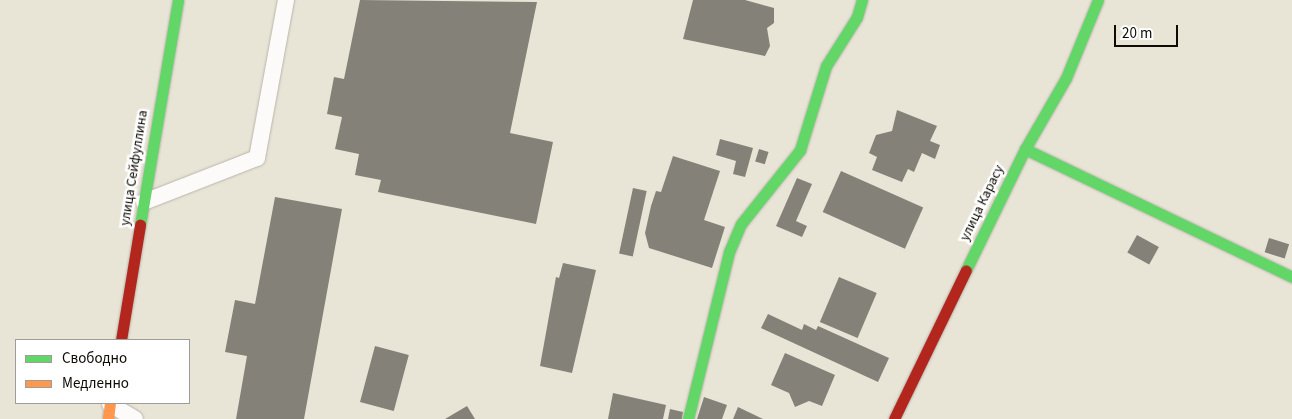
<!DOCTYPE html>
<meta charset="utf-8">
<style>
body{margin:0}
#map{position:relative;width:1292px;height:419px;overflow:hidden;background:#e8e5d7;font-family:"Source Sans 3",sans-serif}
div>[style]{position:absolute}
.building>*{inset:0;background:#848278;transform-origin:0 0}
.roads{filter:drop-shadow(0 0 1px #b8b5aa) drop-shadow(0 0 1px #b8b5aa)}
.street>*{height:16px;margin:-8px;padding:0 8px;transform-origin:8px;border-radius:8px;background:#fcfbf9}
.fast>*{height:11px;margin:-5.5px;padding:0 5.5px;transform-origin:5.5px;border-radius:5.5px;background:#63d668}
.slow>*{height:11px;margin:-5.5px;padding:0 5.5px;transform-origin:5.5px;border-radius:5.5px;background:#ff974d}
.jam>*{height:11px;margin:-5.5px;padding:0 5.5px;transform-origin:5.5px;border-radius:5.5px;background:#b3261e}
span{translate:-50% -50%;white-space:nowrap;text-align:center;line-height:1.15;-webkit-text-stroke:5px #fff;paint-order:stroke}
.street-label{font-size:14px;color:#0e0b04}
.legend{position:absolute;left:15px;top:339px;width:175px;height:65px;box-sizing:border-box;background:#fff;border:1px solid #9f9d9b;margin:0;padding:6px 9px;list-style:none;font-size:15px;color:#0e0b04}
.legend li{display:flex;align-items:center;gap:10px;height:25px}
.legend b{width:25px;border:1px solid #9f9d9b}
.scale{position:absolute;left:1114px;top:25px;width:64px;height:22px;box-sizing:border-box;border:2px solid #0e0b04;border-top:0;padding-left:6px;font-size:15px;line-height:18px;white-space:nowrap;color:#0e0b04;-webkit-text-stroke:4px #fff;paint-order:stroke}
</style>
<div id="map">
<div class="building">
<i style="clip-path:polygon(360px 0,537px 2px,510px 133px,553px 142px,536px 224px,378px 192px,381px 180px,355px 175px,359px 154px,335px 149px,342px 117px,327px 114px,334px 77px,344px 79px)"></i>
<i style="clip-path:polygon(693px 0,745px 0,774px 8px,774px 23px,767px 28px,770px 46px,765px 56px,683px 39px)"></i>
<i style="clip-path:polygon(897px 110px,937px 126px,930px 141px,940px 145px,935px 159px,922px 153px,914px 172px,908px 169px,902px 182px,872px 170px,877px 157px,869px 153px,876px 135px,892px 131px)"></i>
<i style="clip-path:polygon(720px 139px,753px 148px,745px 177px,733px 174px,736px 161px,716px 155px)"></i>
<i style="left:759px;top:149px;width:10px;height:13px;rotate:17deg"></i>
<i style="clip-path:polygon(673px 156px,720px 171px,704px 220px,725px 227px,712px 268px,649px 248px,645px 233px,651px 206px,656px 191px,661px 192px)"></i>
<i style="left:841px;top:171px;width:90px;height:45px;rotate:24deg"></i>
<i style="clip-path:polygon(797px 178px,812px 184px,796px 221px,807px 226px,802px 237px,776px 226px)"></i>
<i style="left:633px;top:188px;width:14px;height:67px;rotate:12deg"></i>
<i style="clip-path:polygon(275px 197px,342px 209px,304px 419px,236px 419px,247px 356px,225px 352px,235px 300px,255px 304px)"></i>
<i style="left:1137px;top:235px;width:25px;height:20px;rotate:29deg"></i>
<i style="left:1269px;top:238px;width:21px;height:15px;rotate:17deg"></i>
<i style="clip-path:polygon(563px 263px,596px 270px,572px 373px,540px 366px,556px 277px,559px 278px)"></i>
<i style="left:839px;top:277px;width:41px;height:49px;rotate:23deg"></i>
<i style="clip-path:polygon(768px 314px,802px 330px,804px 324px,816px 330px,818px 326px,889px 358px,878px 382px,761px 328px)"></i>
<i style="left:375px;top:346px;width:35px;height:58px;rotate:15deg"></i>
<i style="clip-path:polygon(785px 353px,835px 375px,822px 406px,809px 401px,795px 407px,789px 393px,771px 385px)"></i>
<i style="clip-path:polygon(613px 393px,666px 405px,663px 419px,608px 419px)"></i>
<i style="clip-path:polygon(704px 397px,727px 405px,722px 419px,697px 419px)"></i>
<i style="clip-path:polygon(467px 406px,475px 419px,445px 419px)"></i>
<i style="clip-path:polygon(738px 407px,763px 419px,733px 419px)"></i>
<i style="clip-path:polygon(670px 409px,683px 412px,682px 419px,668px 419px)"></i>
</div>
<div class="roads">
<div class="street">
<i style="left:144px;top:202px;width:121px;rotate:-21.3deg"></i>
<i style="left:257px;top:158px;width:161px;rotate:-79.6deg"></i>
<i style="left:110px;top:404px;width:29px;rotate:31deg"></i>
</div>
<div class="fast">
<i style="left:1025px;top:149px;width:296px;rotate:25.6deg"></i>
<i style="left:140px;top:225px;width:228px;rotate:-80.4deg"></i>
<i style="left:966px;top:270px;width:135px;rotate:-64deg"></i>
<i style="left:1025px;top:149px;width:82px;rotate:-60deg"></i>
<i style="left:1066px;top:78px;width:84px;rotate:-67.7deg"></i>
<i style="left:688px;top:419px;width:172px;rotate:-76.2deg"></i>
<i style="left:729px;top:252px;width:30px;rotate:-67deg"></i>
<i style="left:741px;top:224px;width:95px;rotate:-51.4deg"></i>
<i style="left:800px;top:150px;width:88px;rotate:-72.8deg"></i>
<i style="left:826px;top:66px;width:58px;rotate:-57.7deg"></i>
<i style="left:857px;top:17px;width:18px;rotate:-74deg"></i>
</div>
<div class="slow">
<i style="left:108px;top:419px;width:16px;rotate:-83deg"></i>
</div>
<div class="jam">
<i style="left:121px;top:340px;width:117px;rotate:-80.6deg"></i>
<i style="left:894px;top:419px;width:165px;rotate:-64.2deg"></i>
</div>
</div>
<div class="street-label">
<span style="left:134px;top:168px;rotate:-81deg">улица Сейфуллина</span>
<span style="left:982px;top:203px;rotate:-64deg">улица Карасу</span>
</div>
<ul class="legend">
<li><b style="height:6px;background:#63d668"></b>Свободно</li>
<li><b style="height:6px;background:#ff974d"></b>Медленно</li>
</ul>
<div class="scale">20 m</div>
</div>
